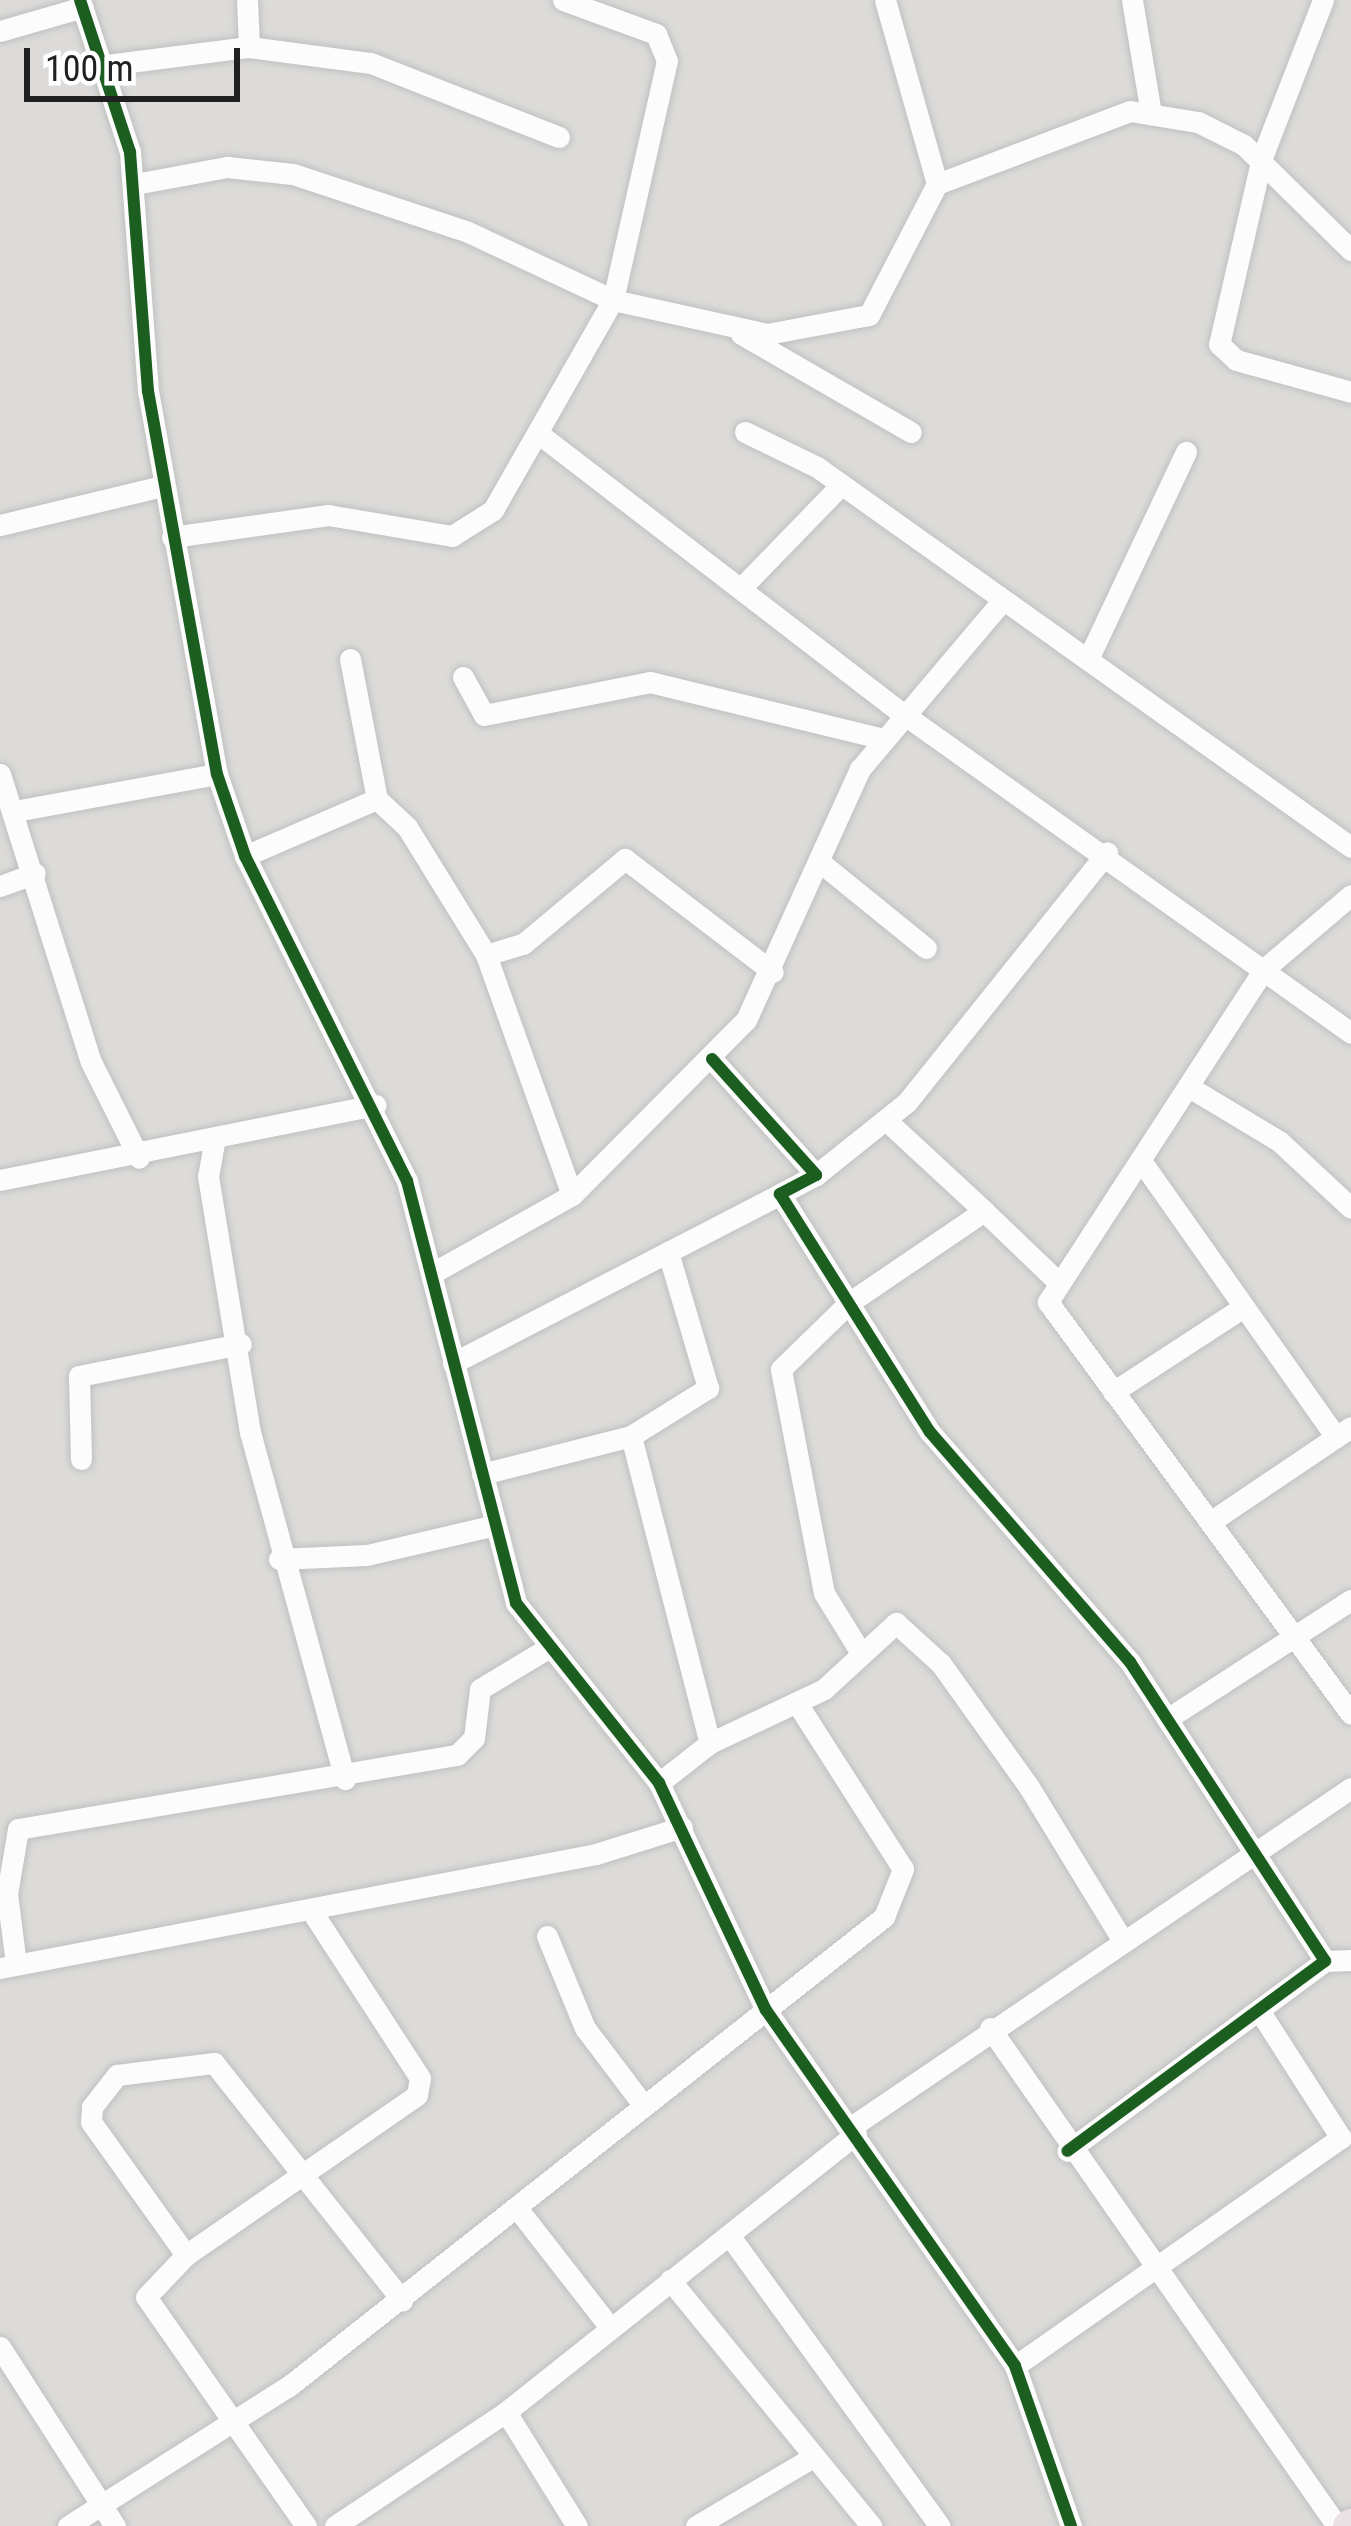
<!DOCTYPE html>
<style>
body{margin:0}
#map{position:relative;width:1351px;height:2526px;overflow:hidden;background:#edebe9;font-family:"Roboto Condensed",sans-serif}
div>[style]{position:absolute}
.built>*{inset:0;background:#dcdbda}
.roads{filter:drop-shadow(0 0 3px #c1c0bf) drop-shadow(0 0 3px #c1c0bf)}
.minor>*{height:21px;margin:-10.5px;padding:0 10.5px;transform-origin:10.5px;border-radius:10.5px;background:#fcfcfc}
.highway>*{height:30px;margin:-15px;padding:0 15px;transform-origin:15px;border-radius:15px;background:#e9e1e4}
.cycleway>*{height:12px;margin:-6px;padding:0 6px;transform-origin:6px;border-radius:6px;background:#1b5e20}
span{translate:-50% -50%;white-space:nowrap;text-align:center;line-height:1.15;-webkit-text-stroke:9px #fff;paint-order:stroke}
.scale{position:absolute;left:24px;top:48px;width:216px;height:54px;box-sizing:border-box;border:6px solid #202020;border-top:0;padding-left:15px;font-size:36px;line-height:42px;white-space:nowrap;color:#202020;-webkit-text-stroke:9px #fff;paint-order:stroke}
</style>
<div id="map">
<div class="built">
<i style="clip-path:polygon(0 0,1351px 0,1351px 2510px,1330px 2526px,0 2526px)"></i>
</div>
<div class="roads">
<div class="minor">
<i style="left:80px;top:0;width:160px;rotate:71.8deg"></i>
<i style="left:130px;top:152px;width:240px;rotate:85.7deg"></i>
<i style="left:148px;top:391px;width:389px;rotate:79.8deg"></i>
<i style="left:217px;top:774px;width:87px;rotate:71.1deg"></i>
<i style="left:245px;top:856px;width:363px;rotate:63.5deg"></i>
<i style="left:407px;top:1181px;width:436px;rotate:75.5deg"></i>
<i style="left:516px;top:1603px;width:230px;rotate:51.5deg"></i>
<i style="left:659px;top:1783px;width:251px;rotate:64.8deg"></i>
<i style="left:766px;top:2010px;width:434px;rotate:55deg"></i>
<i style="left:1015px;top:2366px;width:170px;rotate:70.7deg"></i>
<i style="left:885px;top:0;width:191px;rotate:74.2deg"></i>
<i style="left:1132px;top:0;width:116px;rotate:80.5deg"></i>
<i style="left:1323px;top:0;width:168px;rotate:111.2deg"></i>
<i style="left:1262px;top:157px;width:192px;rotate:102.9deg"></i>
<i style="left:1219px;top:344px;width:23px;rotate:43deg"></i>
<i style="left:1236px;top:360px;width:119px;rotate:15.5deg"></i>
<i style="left:0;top:31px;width:86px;rotate:-16.1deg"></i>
<i style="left:249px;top:47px;width:123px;rotate:7.5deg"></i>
<i style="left:371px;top:63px;width:202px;rotate:21.5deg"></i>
<i style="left:106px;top:65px;width:144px;rotate:-7.2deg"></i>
<i style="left:249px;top:47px;width:47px;rotate:-92.4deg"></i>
<i style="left:135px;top:184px;width:94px;rotate:-10.5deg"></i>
<i style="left:227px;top:167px;width:66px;rotate:6.1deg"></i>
<i style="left:293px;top:174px;width:184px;rotate:18.3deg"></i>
<i style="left:468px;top:232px;width:160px;rotate:25.1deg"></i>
<i style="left:613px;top:300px;width:158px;rotate:12.4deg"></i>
<i style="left:767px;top:334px;width:104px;rotate:-10.6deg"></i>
<i style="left:869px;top:315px;width:148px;rotate:-62.6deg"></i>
<i style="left:937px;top:184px;width:206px;rotate:-20.7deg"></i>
<i style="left:1130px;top:111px;width:69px;rotate:9.2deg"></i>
<i style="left:1198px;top:122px;width:51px;rotate:26.6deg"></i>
<i style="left:1244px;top:145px;width:150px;rotate:44.5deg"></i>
<i style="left:741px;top:334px;width:196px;rotate:30deg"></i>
<i style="left:745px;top:432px;width:80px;rotate:25.9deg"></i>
<i style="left:817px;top:467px;width:655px;rotate:35.44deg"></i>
<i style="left:543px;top:437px;width:453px;rotate:37.6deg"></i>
<i style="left:902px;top:713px;width:551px;rotate:35.48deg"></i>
<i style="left:0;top:525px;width:168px;rotate:-13.5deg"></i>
<i style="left:172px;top:537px;width:158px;rotate:-8deg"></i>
<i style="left:328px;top:515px;width:126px;rotate:9.6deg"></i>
<i style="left:452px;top:536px;width:49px;rotate:-32.4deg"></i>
<i style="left:493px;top:510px;width:242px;rotate:-60.3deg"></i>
<i style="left:613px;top:300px;width:245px;rotate:-77.3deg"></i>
<i style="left:667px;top:61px;width:29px;rotate:-112deg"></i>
<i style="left:656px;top:34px;width:99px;rotate:-159.9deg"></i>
<i style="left:743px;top:586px;width:141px;rotate:-45.9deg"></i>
<i style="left:1089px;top:657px;width:227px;rotate:-64.7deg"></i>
<i style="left:350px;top:659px;width:143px;rotate:79.1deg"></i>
<i style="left:377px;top:799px;width:41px;rotate:43deg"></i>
<i style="left:407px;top:827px;width:150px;rotate:58.3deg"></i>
<i style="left:486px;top:955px;width:255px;rotate:70.3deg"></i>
<i style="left:463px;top:677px;width:43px;rotate:61.1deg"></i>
<i style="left:484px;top:715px;width:169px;rotate:-11.2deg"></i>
<i style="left:650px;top:682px;width:240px;rotate:13.7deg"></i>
<i style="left:0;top:774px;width:302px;rotate:72.5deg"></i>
<i style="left:91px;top:1062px;width:107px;rotate:63.4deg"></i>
<i style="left:15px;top:811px;width:205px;rotate:-10.4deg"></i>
<i style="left:245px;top:856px;width:144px;rotate:-23.4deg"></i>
<i style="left:821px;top:863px;width:135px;rotate:39deg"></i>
<i style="left:0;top:886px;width:37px;rotate:-20deg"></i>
<i style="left:1351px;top:895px;width:114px;rotate:139.6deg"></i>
<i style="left:1264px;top:969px;width:397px;rotate:123deg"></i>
<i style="left:1048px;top:1302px;width:511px;rotate:53.67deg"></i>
<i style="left:486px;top:955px;width:39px;rotate:-17deg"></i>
<i style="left:523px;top:944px;width:133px;rotate:-39.8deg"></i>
<i style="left:625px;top:859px;width:186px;rotate:37.4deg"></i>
<i style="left:712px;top:1059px;width:156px;rotate:48.1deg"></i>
<i style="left:816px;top:1175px;width:41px;rotate:152.2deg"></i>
<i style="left:780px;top:1194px;width:281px;rotate:57.8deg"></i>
<i style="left:930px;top:1432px;width:305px;rotate:49deg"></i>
<i style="left:1130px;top:1662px;width:357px;rotate:56.9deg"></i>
<i style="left:1325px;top:1961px;width:320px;rotate:143.6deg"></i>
<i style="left:1194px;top:1090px;width:99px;rotate:31deg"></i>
<i style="left:1279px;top:1141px;width:98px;rotate:42.9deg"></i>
<i style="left:888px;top:1122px;width:131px;rotate:42.8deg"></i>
<i style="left:214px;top:1143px;width:34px;rotate:100deg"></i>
<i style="left:208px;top:1176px;width:259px;rotate:80.7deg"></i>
<i style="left:250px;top:1432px;width:360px;rotate:74.7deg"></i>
<i style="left:1144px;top:1165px;width:333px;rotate:54.8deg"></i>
<i style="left:816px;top:1175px;width:117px;rotate:-38.7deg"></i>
<i style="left:907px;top:1102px;width:320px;rotate:-51.3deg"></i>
<i style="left:0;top:1180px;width:383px;rotate:-11.3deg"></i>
<i style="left:436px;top:1271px;width:156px;rotate:-29.2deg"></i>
<i style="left:572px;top:1195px;width:247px;rotate:-45.2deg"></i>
<i style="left:746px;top:1020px;width:276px;rotate:-65.6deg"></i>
<i style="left:860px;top:769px;width:220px;rotate:-49.8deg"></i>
<i style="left:453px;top:1363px;width:368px;rotate:-27.3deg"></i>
<i style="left:1113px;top:1392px;width:154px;rotate:-33.1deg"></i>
<i style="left:631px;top:1436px;width:317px;rotate:75.6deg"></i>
<i style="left:710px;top:1743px;width:65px;rotate:141.9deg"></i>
<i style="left:81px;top:1459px;width:83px;rotate:-91.4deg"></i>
<i style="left:79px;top:1376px;width:165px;rotate:-11.2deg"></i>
<i style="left:482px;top:1474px;width:154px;rotate:-14.3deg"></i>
<i style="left:631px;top:1436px;width:91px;rotate:-31.9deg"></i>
<i style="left:708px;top:1388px;width:142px;rotate:-106.4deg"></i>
<i style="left:1213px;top:1520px;width:166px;rotate:-34deg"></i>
<i style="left:279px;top:1559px;width:88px;rotate:-2.6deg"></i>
<i style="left:367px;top:1555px;width:131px;rotate:-13.2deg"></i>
<i style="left:861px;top:1653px;width:70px;rotate:-121.7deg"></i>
<i style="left:824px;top:1593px;width:228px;rotate:-100.9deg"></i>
<i style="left:781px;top:1369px;width:96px;rotate:-44.2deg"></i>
<i style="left:850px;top:1302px;width:162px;rotate:-34.2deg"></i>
<i style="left:984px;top:1211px;width:101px;rotate:43.8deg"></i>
<i style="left:1170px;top:1717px;width:216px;rotate:-32.9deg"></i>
<i style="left:710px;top:1743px;width:126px;rotate:-25.3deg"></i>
<i style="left:824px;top:1689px;width:98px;rotate:-42.5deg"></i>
<i style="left:896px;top:1623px;width:61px;rotate:42.3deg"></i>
<i style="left:941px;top:1664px;width:151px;rotate:54.4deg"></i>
<i style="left:1029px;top:1787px;width:175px;rotate:58.6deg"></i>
<i style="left:547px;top:1936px;width:100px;rotate:67.6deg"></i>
<i style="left:585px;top:2028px;width:98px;rotate:52.9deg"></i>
<i style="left:1325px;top:1961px;width:26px;rotate:-2deg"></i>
<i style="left:16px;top:1964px;width:71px;rotate:-97.3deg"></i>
<i style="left:7px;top:1894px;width:66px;rotate:-80.4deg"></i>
<i style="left:18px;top:1829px;width:445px;rotate:-9.6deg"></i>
<i style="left:457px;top:1755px;width:24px;rotate:-45deg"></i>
<i style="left:474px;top:1738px;width:49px;rotate:-83deg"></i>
<i style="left:480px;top:1689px;width:76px;rotate:-31deg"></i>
<i style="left:0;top:1968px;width:607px;rotate:-10.83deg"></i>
<i style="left:596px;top:1854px;width:90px;rotate:-17.4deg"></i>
<i style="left:990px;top:2028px;width:607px;rotate:55.13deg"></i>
<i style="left:851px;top:2127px;width:604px;rotate:-34.14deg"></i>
<i style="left:517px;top:2208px;width:150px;rotate:52.1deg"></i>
<i style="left:729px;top:2235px;width:359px;rotate:54.1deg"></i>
<i style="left:186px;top:2255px;width:163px;rotate:-125.5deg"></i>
<i style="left:91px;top:2122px;width:15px;rotate:-86deg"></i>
<i style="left:92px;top:2107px;width:41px;rotate:-52deg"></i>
<i style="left:117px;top:2075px;width:98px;rotate:-7.1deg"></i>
<i style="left:214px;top:2063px;width:303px;rotate:51.6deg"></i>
<i style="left:670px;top:2280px;width:318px;rotate:50.7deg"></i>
<i style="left:0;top:2347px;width:213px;rotate:57.3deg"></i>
<i style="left:1015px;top:2366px;width:398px;rotate:-35deg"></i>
<i style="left:1341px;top:2138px;width:150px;rotate:-122.7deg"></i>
<i style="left:506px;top:2412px;width:134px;rotate:58.1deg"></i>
<i style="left:68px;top:2526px;width:262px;rotate:-32.4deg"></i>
<i style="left:289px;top:2386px;width:758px;rotate:-38.25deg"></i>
<i style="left:884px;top:1917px;width:52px;rotate:-68.4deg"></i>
<i style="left:903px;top:1869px;width:198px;rotate:-122.6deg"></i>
<i style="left:306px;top:2526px;width:279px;rotate:-124.9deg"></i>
<i style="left:146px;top:2297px;width:58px;rotate:-46.4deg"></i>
<i style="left:186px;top:2255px;width:281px;rotate:-34.7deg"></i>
<i style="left:417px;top:2095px;width:17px;rotate:-80deg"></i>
<i style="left:420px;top:2078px;width:200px;rotate:-123deg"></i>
<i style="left:335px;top:2526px;width:206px;rotate:-33.7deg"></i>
<i style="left:506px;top:2412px;width:447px;rotate:-38.5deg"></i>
<i style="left:696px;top:2526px;width:130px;rotate:-30.5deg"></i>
</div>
<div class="highway">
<i style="left:1348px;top:2526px;width:4px;rotate:-34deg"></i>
</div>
</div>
<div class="cycleway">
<i style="left:80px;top:0;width:160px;rotate:71.8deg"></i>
<i style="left:130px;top:152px;width:240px;rotate:85.7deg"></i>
<i style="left:148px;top:391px;width:389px;rotate:79.8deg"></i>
<i style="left:217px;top:774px;width:87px;rotate:71.1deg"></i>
<i style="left:245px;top:856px;width:363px;rotate:63.5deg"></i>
<i style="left:407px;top:1181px;width:436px;rotate:75.5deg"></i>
<i style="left:516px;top:1603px;width:230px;rotate:51.5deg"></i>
<i style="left:659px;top:1783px;width:251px;rotate:64.8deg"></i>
<i style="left:766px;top:2010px;width:434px;rotate:55deg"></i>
<i style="left:1015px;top:2366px;width:170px;rotate:70.7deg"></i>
<i style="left:712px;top:1059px;width:156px;rotate:48.1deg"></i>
<i style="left:816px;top:1175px;width:41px;rotate:152.2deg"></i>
<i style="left:780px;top:1194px;width:281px;rotate:57.8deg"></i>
<i style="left:930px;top:1432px;width:305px;rotate:49deg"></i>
<i style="left:1130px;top:1662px;width:357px;rotate:56.9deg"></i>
<i style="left:1325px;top:1961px;width:320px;rotate:143.6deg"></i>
</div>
<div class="scale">100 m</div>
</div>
